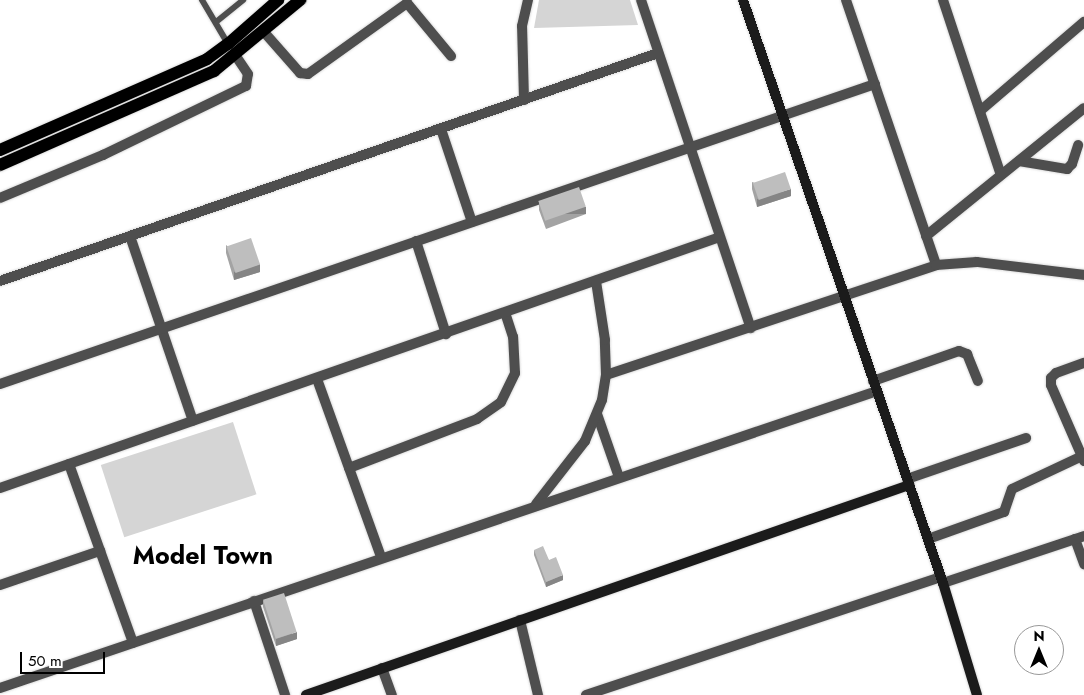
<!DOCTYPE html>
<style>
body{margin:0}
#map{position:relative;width:1084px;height:695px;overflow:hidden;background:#fff;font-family:Jost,sans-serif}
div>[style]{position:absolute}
.green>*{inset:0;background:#d5d5d5;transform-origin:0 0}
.roads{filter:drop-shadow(0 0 1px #dbdbdb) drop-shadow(0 0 1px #dbdbdb)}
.lane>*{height:6px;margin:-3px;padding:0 3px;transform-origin:3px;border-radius:3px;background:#4e4e4e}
.street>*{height:10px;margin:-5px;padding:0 5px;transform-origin:5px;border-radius:5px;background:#4e4e4e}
.secondary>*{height:10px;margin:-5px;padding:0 5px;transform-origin:5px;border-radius:5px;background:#1b1b1b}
.primary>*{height:12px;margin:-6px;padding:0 6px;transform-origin:6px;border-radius:6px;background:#000}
.wall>*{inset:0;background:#a3a3a3}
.shaded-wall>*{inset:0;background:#858585;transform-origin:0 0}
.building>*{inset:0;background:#bebebe;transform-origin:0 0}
span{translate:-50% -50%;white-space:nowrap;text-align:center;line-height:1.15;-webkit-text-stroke:5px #fff;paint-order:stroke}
.district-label{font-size:25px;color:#000;font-weight:700}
.north{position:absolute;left:1014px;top:625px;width:50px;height:50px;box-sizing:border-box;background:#fff;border:1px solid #999;border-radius:50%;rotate:0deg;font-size:14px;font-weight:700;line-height:20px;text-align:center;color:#000}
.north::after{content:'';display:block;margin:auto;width:18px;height:22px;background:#000;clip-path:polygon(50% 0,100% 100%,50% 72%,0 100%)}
.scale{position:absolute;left:20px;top:652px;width:85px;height:22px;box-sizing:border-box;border:2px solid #000;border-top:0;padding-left:6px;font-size:15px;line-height:18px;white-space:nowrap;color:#000;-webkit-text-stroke:4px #fff;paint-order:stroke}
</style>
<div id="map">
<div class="green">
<i style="clip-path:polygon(539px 0,630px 0,638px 25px,534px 28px)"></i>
<i style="left:233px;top:422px;width:76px;height:139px;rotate:72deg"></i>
</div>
<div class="roads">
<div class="lane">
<i style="left:202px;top:0;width:51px;rotate:59.4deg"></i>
<i style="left:216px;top:22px;width:35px;rotate:-39deg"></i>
</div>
<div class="street">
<i style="left:641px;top:0;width:346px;rotate:71.5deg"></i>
<i style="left:846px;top:0;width:280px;rotate:71.2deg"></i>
<i style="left:943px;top:0;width:184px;rotate:71.7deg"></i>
<i style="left:264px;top:32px;width:55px;rotate:48.7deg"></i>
<i style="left:300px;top:73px;width:8px;rotate:7deg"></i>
<i style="left:308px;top:74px;width:122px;rotate:-35.6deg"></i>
<i style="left:407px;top:3px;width:69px;rotate:50.3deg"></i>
<i style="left:524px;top:100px;width:74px;rotate:-91.5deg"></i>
<i style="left:522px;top:26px;width:27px;rotate:-77deg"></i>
<i style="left:980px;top:111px;width:137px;rotate:-40.6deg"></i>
<i style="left:441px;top:129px;width:98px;rotate:71.6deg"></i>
<i style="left:1019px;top:161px;width:49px;rotate:9.5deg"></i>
<i style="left:1067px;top:169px;width:7px;rotate:-45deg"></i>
<i style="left:1072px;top:164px;width:20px;rotate:-72deg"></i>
<i style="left:0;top:198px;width:112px;rotate:-22.7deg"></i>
<i style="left:103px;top:155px;width:159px;rotate:-25.8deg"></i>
<i style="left:246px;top:86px;width:12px;rotate:-81deg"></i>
<i style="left:248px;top:74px;width:22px;rotate:-124deg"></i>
<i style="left:130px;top:236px;width:195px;rotate:71.2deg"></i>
<i style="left:926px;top:236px;width:203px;rotate:-39deg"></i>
<i style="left:416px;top:241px;width:98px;rotate:72.1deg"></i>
<i style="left:0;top:281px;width:696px;rotate:-19.11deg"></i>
<i style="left:606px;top:375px;width:348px;rotate:-18.4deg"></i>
<i style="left:936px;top:265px;width:41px;rotate:-4.2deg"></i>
<i style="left:977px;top:262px;width:108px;rotate:6.9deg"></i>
<i style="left:317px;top:379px;width:189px;rotate:70.2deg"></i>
<i style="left:873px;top:381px;width:91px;rotate:-19.2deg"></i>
<i style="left:959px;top:351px;width:9px;rotate:21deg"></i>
<i style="left:967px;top:354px;width:29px;rotate:68deg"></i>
<i style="left:0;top:384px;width:925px;rotate:-18.92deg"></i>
<i style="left:597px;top:414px;width:67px;rotate:70.8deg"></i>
<i style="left:1084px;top:461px;width:83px;rotate:-113.5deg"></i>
<i style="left:1051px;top:385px;width:7px;rotate:-90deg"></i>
<i style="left:1051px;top:378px;width:7px;rotate:-45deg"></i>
<i style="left:1056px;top:373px;width:30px;rotate:-20deg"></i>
<i style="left:69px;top:464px;width:190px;rotate:70.3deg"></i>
<i style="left:349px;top:468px;width:137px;rotate:-20.9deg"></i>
<i style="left:477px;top:419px;width:29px;rotate:-35deg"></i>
<i style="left:501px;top:402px;width:32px;rotate:-64deg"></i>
<i style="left:515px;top:373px;width:36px;rotate:-93deg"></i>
<i style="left:513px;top:337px;width:25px;rotate:-108deg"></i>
<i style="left:907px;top:479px;width:126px;rotate:-19deg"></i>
<i style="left:0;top:488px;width:762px;rotate:-19.22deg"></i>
<i style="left:536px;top:504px;width:80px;rotate:-52.1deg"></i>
<i style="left:585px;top:441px;width:44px;rotate:-67.5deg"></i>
<i style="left:602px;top:400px;width:25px;rotate:-81deg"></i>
<i style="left:606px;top:375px;width:35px;rotate:-92deg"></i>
<i style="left:605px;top:340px;width:60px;rotate:-98.7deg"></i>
<i style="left:928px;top:539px;width:81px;rotate:-19.6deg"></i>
<i style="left:1004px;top:512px;width:24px;rotate:-71deg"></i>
<i style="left:1012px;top:489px;width:77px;rotate:-25.2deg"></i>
<i style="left:1075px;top:539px;width:27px;rotate:70deg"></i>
<i style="left:943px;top:583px;width:149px;rotate:-18.4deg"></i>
<i style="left:0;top:585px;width:106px;rotate:-18.8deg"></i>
<i style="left:254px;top:601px;width:99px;rotate:71.7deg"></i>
<i style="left:520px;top:620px;width:77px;rotate:76.5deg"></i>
<i style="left:382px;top:668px;width:29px;rotate:70deg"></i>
<i style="left:0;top:688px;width:926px;rotate:-18.71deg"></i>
<i style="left:586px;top:695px;width:374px;rotate:-18.4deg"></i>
</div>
<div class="secondary">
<i style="left:743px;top:0;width:616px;rotate:71.07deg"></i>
<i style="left:943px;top:583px;width:117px;rotate:73.1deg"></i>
<i style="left:306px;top:695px;width:639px;rotate:-19.2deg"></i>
</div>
<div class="primary">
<i style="left:0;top:150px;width:226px;rotate:-23.7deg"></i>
<i style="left:207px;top:59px;width:26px;rotate:-36deg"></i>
<i style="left:228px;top:44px;width:67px;rotate:-41.3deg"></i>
<i style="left:0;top:165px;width:234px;rotate:-23.7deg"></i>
<i style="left:214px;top:71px;width:112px;rotate:-39.5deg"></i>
</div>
</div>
<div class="wall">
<i style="clip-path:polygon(752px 182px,791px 196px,757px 207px,752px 189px)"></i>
<i style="clip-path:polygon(539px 202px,586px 214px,546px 229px,539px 210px)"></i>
<i style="clip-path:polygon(226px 245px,260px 272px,234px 280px,226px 253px)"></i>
<i style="clip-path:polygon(534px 550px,549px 560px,563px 580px,546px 587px,534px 555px)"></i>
<i style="clip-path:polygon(263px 600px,297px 639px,276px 646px,263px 607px)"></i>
</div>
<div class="shaded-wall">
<i style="clip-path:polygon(791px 189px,791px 196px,757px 207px,757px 199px)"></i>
<i style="left:586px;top:207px;width:7px;height:43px;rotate:90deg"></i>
<i style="clip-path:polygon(260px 264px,260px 272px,234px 280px,234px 272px)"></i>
<i style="clip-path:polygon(563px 575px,563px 580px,546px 587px,546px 582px)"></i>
<i style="clip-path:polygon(297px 632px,297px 639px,276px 646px,276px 639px)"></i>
</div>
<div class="building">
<i style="left:785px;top:172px;width:18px;height:34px;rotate:71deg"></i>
<i style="left:579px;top:187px;width:21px;height:43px;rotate:71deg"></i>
<i style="left:251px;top:238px;width:28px;height:26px;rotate:71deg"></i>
<i style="clip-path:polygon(543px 546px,549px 560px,556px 557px,563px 575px,546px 582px,534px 550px)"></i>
<i style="left:284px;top:593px;width:41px;height:22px;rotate:72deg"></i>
</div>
<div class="district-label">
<span style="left:203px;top:555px">Model Town</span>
</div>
<div class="north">N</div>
<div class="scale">50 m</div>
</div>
